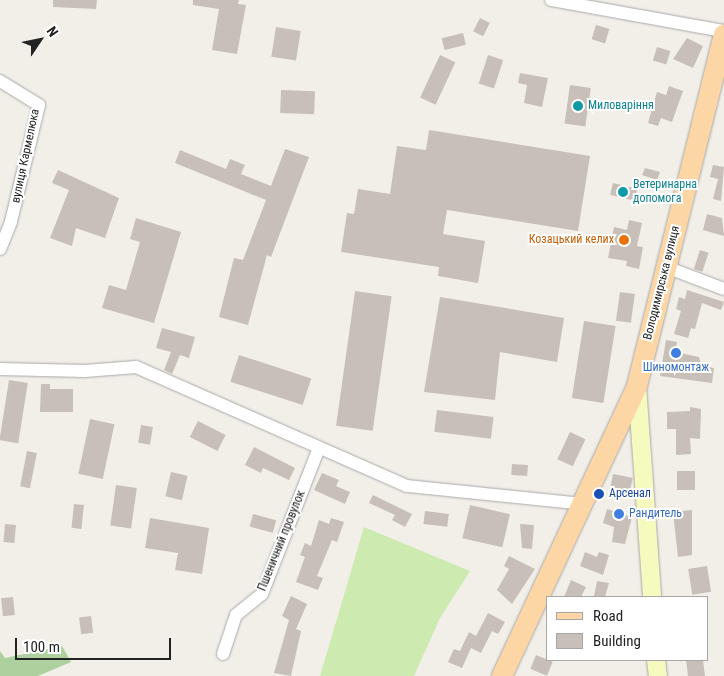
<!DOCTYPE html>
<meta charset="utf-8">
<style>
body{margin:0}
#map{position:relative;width:724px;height:676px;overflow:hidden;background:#f2efe9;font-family:"Roboto Condensed",sans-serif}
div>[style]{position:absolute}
.grass>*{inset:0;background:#cdebb0}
.forest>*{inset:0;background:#add19e}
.building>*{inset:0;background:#c7bfb8;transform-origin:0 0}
.roads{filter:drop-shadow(0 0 1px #a9a9a9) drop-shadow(0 0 1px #a9a9a9)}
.street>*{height:12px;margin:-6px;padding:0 6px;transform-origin:6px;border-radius:6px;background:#fff}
.secondary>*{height:18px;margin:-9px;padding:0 9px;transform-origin:9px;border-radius:9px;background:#f7fabf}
.primary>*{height:20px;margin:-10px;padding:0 10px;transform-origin:10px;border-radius:10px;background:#fcd6a4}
.dots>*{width:14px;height:14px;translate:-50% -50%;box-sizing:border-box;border:2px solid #fff;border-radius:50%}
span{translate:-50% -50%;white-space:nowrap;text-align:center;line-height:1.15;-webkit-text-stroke:4px #fff;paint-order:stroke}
.culture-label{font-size:12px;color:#0d838f}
.left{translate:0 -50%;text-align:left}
.street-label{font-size:12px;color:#222}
.food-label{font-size:12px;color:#c56008}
.right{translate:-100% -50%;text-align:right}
.shop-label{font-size:12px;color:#366cbe}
.transit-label{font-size:12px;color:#164399}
.legend{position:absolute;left:546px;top:596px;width:162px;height:65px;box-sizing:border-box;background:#fff;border:1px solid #a7a7a7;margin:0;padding:6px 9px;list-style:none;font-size:15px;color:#222}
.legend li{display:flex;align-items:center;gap:10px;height:25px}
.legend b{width:25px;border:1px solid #a7a7a7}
.north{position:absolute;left:15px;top:15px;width:50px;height:50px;-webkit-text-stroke:4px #fff;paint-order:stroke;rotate:56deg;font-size:14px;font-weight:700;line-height:20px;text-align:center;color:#222}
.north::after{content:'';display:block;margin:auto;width:18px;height:22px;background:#222;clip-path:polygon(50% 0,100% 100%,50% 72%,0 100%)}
.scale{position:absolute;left:15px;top:638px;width:156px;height:22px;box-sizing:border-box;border:2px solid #222;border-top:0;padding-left:6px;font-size:15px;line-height:18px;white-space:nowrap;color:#222;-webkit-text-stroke:4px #fff;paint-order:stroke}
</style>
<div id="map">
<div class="grass">
<i style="clip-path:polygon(364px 527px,470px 571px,440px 618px,414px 676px,320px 676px)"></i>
</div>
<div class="forest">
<i style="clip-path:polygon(62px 646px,71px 662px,38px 676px,0 676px,0 651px,5px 658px)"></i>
</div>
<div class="building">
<i style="clip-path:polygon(53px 0,97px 0,96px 9px,53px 7px)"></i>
<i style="clip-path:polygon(193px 0,239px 0,238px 4px,246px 5px,237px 54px,212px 50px,219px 9px,193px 5px)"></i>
<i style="left:480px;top:18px;width:11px;height:15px;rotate:27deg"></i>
<i style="left:596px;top:25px;width:14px;height:15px;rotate:17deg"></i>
<i style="left:276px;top:27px;width:25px;height:30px;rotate:9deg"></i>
<i style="left:463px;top:33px;width:12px;height:22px;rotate:76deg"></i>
<i style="clip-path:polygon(687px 38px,703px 46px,693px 68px,673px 59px)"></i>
<i style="left:657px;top:47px;width:14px;height:14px;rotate:17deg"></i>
<i style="left:440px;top:55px;width:17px;height:47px;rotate:25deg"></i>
<i style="left:488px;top:55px;width:16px;height:30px;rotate:18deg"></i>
<i style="clip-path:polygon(520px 73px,548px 78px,542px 107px,524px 103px,527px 85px,518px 83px)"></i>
<i style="left:570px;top:85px;width:21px;height:39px;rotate:8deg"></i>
<i style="clip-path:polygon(669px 86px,683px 91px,672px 122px,661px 118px,658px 126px,648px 123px,657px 92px,666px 95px)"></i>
<i style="left:281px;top:90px;width:34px;height:23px;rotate:2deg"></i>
<i style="clip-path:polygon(429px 130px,590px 156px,578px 231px,447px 210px,443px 234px,485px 241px,478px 283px,438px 276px,439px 267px,341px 252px,347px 213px,354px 214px,358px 189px,390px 194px,397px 146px,426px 150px)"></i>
<i style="clip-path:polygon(285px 149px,309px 157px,271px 257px,267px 255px,248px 325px,219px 317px,234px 258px,243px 260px,266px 200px,175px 163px,180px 150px,226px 169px,230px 159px,245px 165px,241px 174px,271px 186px)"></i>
<i style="clip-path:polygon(713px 165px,724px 167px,721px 201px,713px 199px,718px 179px,710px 177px)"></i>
<i style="clip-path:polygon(645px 168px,660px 172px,657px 180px,642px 175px)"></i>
<i style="clip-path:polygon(58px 170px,119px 198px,105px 238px,76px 228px,72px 246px,50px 238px,69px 190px,52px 183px)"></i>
<i style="left:613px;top:183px;width:25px;height:12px;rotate:14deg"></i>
<i style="clip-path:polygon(707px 214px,722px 218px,724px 236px,703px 230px)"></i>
<i style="clip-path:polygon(136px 218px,181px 232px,154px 323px,102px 308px,109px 285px,126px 290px,140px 242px,130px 239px)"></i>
<i style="clip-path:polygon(629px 220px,642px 223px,637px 246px,643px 247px,639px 269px,626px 266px,627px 261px,608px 258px,614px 227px,627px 230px)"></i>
<i style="left:700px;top:250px;width:9px;height:20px;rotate:18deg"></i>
<i style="clip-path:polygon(687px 290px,724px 302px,721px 310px,702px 303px,695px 329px,691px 328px,688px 338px,674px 334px,681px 311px,676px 309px,679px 297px,685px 299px)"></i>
<i style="left:355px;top:291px;width:37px;height:136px;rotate:8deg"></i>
<i style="left:620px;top:292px;width:15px;height:29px;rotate:8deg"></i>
<i style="clip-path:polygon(440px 297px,564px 318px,557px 362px,500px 352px,495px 400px,424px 392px)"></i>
<i style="left:584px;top:321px;width:32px;height:78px;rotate:9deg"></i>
<i style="clip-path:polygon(162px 328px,195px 337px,189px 358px,180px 355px,172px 374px,164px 370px,171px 352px,156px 348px)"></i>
<i style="clip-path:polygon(666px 340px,677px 342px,675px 352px,699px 357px,702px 366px,714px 368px,712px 383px,660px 376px)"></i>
<i style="left:239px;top:355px;width:76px;height:28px;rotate:18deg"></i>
<i style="left:9px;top:380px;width:19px;height:61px;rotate:9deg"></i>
<i style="clip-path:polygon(41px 384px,50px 384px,50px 389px,73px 389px,73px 412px,40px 412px)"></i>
<i style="clip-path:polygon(690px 407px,701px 409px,700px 439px,690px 438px,691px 454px,676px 455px,676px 429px,667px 429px,667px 412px,690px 411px)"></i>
<i style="left:437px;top:410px;width:57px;height:22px;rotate:7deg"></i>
<i style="left:90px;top:419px;width:25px;height:56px;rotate:12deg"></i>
<i style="left:198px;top:421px;width:31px;height:18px;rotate:27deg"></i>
<i style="left:141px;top:425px;width:12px;height:18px;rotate:9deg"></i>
<i style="left:570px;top:432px;width:17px;height:30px;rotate:25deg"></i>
<i style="clip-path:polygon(254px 447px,295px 468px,289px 480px,263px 468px,261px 473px,245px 465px)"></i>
<i style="left:27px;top:451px;width:10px;height:36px;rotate:11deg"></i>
<i style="left:512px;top:464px;width:16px;height:11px;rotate:4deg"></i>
<i style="left:695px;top:471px;width:19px;height:18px;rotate:90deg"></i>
<i style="left:171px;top:472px;width:17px;height:25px;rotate:13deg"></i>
<i style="clip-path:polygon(322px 473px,339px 480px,336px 486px,350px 492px,345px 504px,314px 490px)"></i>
<i style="left:613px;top:474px;width:20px;height:17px;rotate:11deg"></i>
<i style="left:116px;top:485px;width:21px;height:41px;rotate:8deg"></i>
<i style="clip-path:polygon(373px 495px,412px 514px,405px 527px,392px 520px,395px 515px,369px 503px)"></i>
<i style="left:74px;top:504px;width:10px;height:24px;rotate:6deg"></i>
<i style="left:470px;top:505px;width:41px;height:34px;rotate:13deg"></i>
<i style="clip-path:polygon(607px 509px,632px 517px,625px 544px,612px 542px,614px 527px,603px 523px)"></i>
<i style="clip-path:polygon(692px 510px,692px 555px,678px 557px,673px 512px)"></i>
<i style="left:425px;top:511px;width:24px;height:13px;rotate:7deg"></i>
<i style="left:253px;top:514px;width:24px;height:13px;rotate:15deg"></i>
<i style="clip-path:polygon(150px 518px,209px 528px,202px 574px,175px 570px,178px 553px,145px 548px)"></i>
<i style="clip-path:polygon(331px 518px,344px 522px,337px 542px,332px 540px,317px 576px,323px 578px,318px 590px,296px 582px,305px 557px,300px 555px,305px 543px,311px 546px,319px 520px,329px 524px)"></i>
<i style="left:5px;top:524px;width:11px;height:18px;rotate:5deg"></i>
<i style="clip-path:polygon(520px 524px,534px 525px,532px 549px,522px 548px)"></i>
<i style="clip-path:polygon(585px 552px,597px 557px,599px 552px,609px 555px,603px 575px,580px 566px)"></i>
<i style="clip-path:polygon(509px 556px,535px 569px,512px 604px,497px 590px,509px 569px,504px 566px)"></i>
<i style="left:707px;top:566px;width:26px;height:19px;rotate:81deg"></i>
<i style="clip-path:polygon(571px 580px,586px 587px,581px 597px,564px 597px)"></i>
<i style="clip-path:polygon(597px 581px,609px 583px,605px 597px,594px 596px)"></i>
<i style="clip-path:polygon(291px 596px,307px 604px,296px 629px,301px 631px,291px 676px,274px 673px,289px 620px,282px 616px)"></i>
<i style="left:13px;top:597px;width:18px;height:12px;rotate:84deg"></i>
<i style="clip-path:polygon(488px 613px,505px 622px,498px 634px,492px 631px,481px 653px,471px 648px,462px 668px,448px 662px,454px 649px,460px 651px,469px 632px,476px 636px)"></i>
<i style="left:91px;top:616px;width:17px;height:12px;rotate:83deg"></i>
<i style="left:536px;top:655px;width:18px;height:15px;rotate:22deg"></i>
<i style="clip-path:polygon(686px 660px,703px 660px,705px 676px,688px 676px)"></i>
</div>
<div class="roads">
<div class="street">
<i style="left:551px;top:0;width:176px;rotate:10.2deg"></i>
<i style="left:0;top:81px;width:46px;rotate:31.6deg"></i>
<i style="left:39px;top:105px;width:120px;rotate:103.5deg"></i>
<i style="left:11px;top:222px;width:29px;rotate:112deg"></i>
<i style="left:666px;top:267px;width:62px;rotate:20.8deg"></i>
<i style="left:0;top:369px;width:85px;rotate:1.3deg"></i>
<i style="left:85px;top:371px;width:51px;rotate:-4.5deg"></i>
<i style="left:136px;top:367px;width:296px;rotate:23.7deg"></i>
<i style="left:407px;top:486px;width:178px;rotate:5.8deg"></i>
<i style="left:223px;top:654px;width:41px;rotate:-71.6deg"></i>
<i style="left:236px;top:615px;width:33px;rotate:-39deg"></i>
<i style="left:262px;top:594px;width:157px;rotate:-68.7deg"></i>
</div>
<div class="secondary">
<i style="left:637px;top:386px;width:212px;rotate:85.9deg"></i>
<i style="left:656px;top:660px;width:16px;rotate:83deg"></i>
</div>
<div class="primary">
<i style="left:502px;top:676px;width:320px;rotate:-65deg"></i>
<i style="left:637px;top:386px;width:362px;rotate:-76.1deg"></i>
</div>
</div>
<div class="dots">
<i style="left:578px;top:106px;background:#0f9aa8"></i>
<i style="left:623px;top:192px;background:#0f9aa8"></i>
<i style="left:624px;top:240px;background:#e8710a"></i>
<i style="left:676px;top:353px;background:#3f7fe0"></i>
<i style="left:599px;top:494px;background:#1a4fb4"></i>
<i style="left:619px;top:514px;background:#3f7fe0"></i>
</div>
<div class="culture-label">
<span class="left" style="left:588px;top:106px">Миловаріння</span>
<span class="left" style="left:633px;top:192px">Ветеринарна<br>допомога</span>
</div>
<div class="street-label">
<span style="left:26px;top:156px;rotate:-78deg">вулиця Кармелюка</span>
<span style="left:662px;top:283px;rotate:-76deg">Володимирська вулиця</span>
<span style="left:282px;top:541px;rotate:-68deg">Пшеничний провулок</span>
</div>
<div class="food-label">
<span class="right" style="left:614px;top:240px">Козацький келих</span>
</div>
<div class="shop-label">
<span style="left:676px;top:368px">Шиномонтаж</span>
<span class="left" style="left:629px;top:514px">Рандитель</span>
</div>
<div class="transit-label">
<span class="left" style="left:609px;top:494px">Арсенал</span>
</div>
<ul class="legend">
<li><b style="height:6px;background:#fcd6a4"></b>Road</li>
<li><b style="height:14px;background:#c7bfb8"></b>Building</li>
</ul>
<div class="north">N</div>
<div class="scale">100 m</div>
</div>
